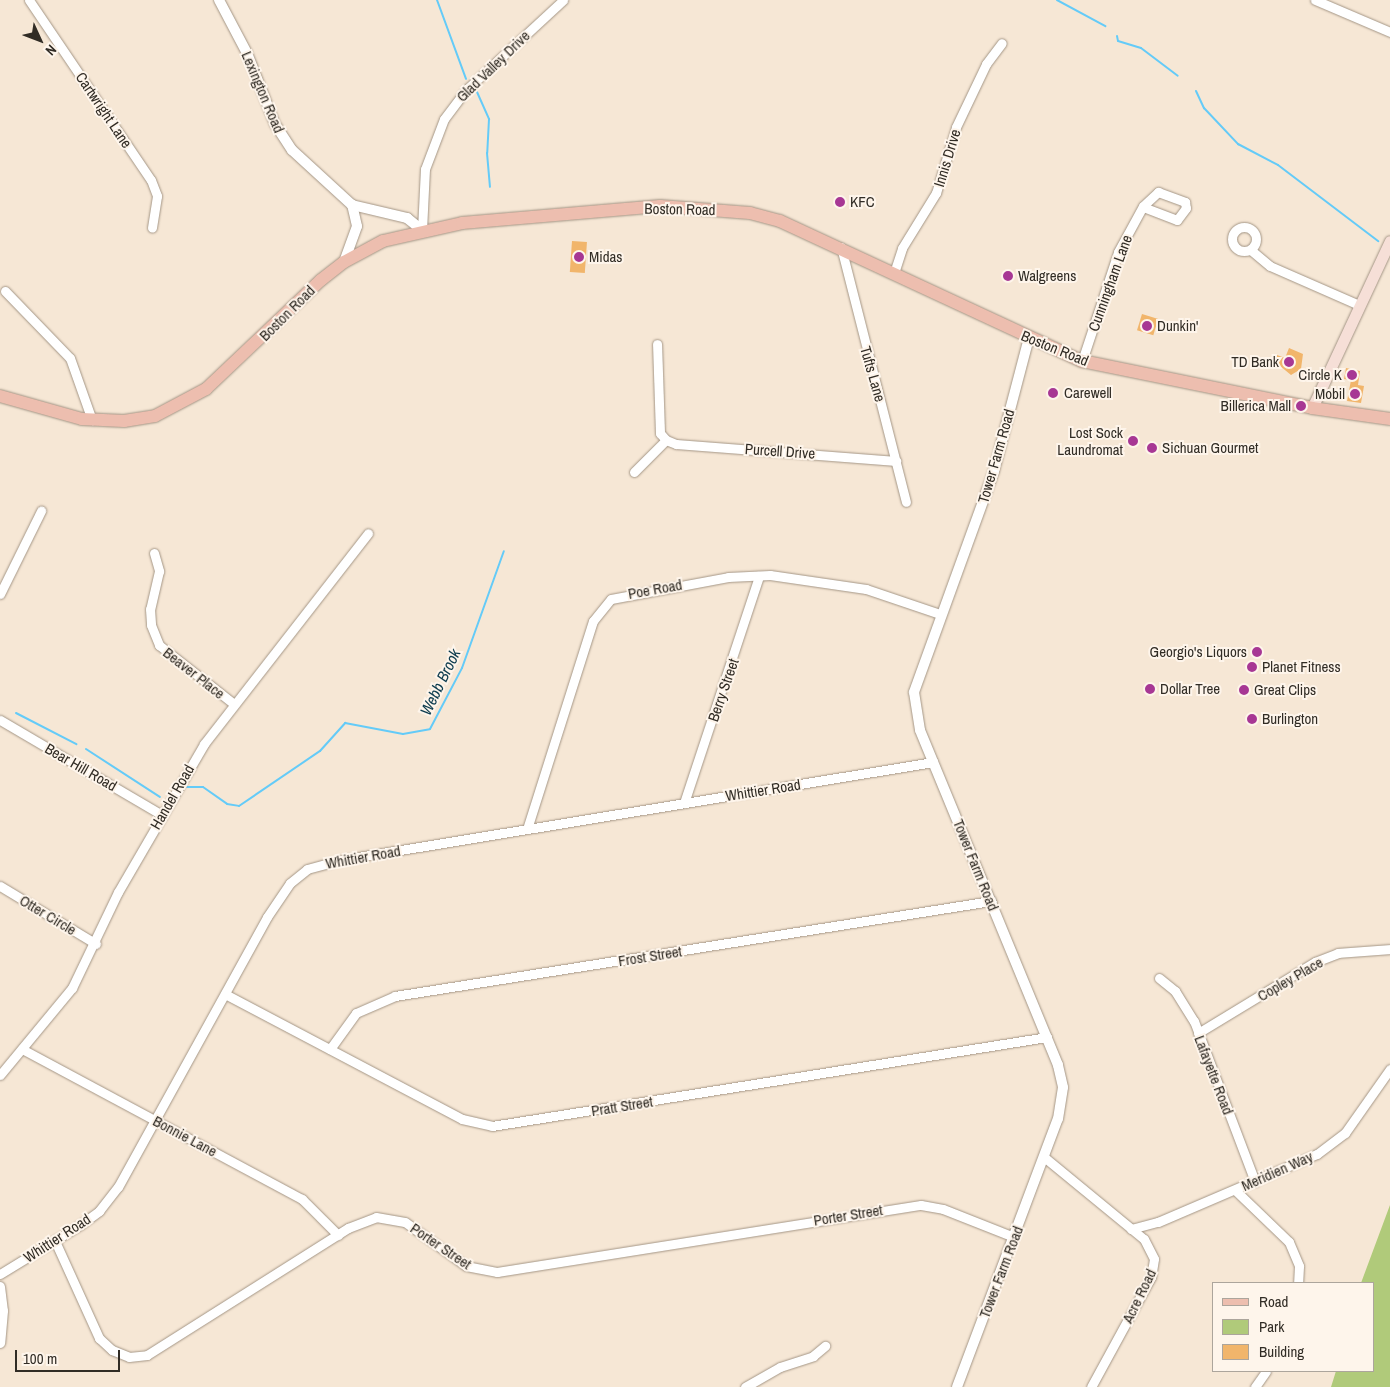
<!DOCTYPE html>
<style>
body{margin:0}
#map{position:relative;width:1390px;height:1387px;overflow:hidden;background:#f6e7d5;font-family:"Archivo Narrow",sans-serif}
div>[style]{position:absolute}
.green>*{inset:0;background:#b0ca7a}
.stream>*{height:2px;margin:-1px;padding:0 1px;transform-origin:1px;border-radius:1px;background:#64cbf8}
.building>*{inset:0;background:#f1b56b;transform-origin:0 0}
.roads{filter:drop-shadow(0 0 1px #a49686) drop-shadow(0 0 1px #a49686)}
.minor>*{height:9px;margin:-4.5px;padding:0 4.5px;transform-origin:4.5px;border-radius:4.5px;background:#fff}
.minor>.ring{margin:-4.5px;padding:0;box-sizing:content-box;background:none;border:9px solid #fff;border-radius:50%}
.tertiary>*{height:10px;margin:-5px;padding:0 5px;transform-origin:5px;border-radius:5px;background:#fff}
.secondary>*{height:11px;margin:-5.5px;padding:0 5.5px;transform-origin:5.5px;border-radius:5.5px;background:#f6dfd7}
.primary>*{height:12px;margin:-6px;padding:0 6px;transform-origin:6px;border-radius:6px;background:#edbeaf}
.dots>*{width:14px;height:14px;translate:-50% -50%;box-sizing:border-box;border:2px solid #fef5eb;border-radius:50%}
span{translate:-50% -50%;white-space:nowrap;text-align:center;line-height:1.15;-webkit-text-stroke:4px #fef5eb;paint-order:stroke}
.street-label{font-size:15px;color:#312c25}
.poi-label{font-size:15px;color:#312c25}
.left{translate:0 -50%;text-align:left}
.right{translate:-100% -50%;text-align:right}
.water-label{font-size:16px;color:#0e3c4e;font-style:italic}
.legend{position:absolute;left:1212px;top:1282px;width:162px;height:90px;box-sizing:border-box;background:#fef5eb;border:1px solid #aca59c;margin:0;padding:6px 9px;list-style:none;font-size:15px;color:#312c25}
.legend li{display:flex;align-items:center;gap:10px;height:25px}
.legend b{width:25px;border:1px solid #aca59c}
.north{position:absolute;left:15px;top:15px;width:50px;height:50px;-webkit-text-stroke:4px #fef5eb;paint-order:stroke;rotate:133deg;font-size:14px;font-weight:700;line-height:20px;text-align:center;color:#312c25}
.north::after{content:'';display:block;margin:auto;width:18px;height:22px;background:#312c25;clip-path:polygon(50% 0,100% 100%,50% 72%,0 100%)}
.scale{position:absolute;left:15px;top:1350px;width:105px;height:22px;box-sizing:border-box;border:2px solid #312c25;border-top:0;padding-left:6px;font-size:15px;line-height:18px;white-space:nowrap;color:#312c25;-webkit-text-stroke:4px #fef5eb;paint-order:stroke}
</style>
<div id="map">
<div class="green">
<i style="clip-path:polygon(1390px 1205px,1390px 1387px,1331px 1387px,1336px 1371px,1374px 1371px,1374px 1283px,1361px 1283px)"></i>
</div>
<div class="stream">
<i style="left:437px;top:0;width:84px;rotate:69.8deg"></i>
<i style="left:1057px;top:0;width:55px;rotate:28.4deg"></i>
<i style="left:1117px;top:36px;width:5px;rotate:79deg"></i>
<i style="left:1118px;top:41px;width:24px;rotate:17deg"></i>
<i style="left:1141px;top:48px;width:46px;rotate:37.1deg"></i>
<i style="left:1196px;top:91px;width:19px;rotate:65deg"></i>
<i style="left:1204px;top:108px;width:50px;rotate:46.6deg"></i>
<i style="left:1238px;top:144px;width:45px;rotate:27.7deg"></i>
<i style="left:1278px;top:165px;width:126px;rotate:37.2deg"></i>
<i style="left:477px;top:92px;width:30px;rotate:66deg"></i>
<i style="left:489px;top:119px;width:34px;rotate:93deg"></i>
<i style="left:487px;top:153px;width:34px;rotate:85deg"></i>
<i style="left:16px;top:713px;width:68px;rotate:27.3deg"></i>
<i style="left:86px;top:749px;width:88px;rotate:33deg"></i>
<i style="left:187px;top:787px;width:16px"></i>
<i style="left:203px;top:787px;width:29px;rotate:35deg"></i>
<i style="left:227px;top:804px;width:12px;rotate:9deg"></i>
<i style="left:239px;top:806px;width:98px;rotate:-34.2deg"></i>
<i style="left:320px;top:751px;width:38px;rotate:-48deg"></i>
<i style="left:345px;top:723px;width:59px;rotate:10.7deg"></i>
<i style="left:403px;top:734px;width:27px;rotate:-10deg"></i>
<i style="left:430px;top:729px;width:69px;rotate:-62.3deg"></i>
<i style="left:462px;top:668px;width:124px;rotate:-70.3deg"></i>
</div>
<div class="building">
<i style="left:572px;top:241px;width:15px;height:31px;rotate:4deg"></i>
<i style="left:1142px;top:314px;width:17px;height:17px;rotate:17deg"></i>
<i style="clip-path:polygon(1289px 348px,1303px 354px,1301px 369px,1291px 375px,1274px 361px,1277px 355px,1285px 358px)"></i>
<i style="clip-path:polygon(1346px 368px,1360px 371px,1358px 385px,1364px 386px,1361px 403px,1347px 401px,1351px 380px,1344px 379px)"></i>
</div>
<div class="roads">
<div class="minor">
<i style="left:29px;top:0;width:217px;rotate:55.9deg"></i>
<i style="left:151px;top:180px;width:17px;rotate:69deg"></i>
<i style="left:157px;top:196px;width:32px;rotate:99deg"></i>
<i style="left:1315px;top:0;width:82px;rotate:23.1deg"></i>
<i class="ring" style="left:1232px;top:227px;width:15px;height:15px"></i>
<i style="left:422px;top:230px;width:61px;rotate:-87.2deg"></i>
<i style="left:425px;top:169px;width:53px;rotate:-69.2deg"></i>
<i style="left:444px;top:119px;width:38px;rotate:-53deg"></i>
<i style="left:467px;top:89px;width:131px;rotate:-42.8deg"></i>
<i style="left:841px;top:247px;width:263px;rotate:75.7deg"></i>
<i style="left:1252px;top:251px;width:23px;rotate:40deg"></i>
<i style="left:1270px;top:266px;width:97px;rotate:23.7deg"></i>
<i style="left:894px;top:273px;width:26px;rotate:-72deg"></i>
<i style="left:902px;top:248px;width:65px;rotate:-58.3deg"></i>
<i style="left:936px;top:193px;width:69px;rotate:-73.1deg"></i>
<i style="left:956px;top:127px;width:70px;rotate:-64.5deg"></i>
<i style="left:986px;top:64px;width:26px;rotate:-53deg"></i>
<i style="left:5px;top:291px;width:93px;rotate:45.9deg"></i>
<i style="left:70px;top:358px;width:66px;rotate:70.5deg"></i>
<i style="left:1082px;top:361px;width:115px;rotate:-71.7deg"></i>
<i style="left:1118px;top:252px;width:52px;rotate:-61.5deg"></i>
<i style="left:1143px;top:206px;width:21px;rotate:-43deg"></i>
<i style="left:1158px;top:192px;width:29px;rotate:20deg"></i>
<i style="left:1185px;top:202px;width:6px;rotate:81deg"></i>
<i style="left:1186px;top:208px;width:15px;rotate:127deg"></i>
<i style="left:1177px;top:220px;width:36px;rotate:-159deg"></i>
<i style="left:666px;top:440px;width:11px;rotate:22deg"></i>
<i style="left:676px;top:444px;width:221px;rotate:4.4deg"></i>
<i style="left:634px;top:472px;width:45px;rotate:-45deg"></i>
<i style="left:666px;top:440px;width:9px;rotate:-131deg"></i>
<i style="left:660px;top:433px;width:89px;rotate:-91.9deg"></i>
<i style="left:154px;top:553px;width:19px;rotate:74deg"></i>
<i style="left:159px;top:571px;width:39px;rotate:103deg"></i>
<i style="left:150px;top:609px;width:16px;rotate:86deg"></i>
<i style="left:151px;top:625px;width:22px;rotate:68deg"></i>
<i style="left:159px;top:645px;width:95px;rotate:38.2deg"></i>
<i style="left:0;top:594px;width:93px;rotate:-63.7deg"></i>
<i style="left:0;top:720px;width:188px;rotate:30.4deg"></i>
<i style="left:684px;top:803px;width:239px;rotate:-71.7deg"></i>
<i style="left:527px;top:829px;width:218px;rotate:-72.4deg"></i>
<i style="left:593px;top:621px;width:28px;rotate:-51deg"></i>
<i style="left:611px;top:599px;width:119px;rotate:-10.6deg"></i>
<i style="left:728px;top:577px;width:42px;rotate:-2.7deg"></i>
<i style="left:770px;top:575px;width:97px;rotate:8.3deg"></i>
<i style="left:866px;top:589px;width:78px;rotate:18.7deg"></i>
<i style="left:0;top:886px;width:112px;rotate:31.1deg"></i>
<i style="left:1159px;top:978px;width:21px;rotate:39deg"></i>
<i style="left:1175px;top:991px;width:36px;rotate:58deg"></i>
<i style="left:1194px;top:1021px;width:172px;rotate:69.2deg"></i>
<i style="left:225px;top:994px;width:268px;rotate:27.8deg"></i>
<i style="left:462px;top:1119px;width:31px;rotate:13deg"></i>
<i style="left:492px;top:1126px;width:562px;rotate:-9.11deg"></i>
<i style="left:1198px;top:1033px;width:137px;rotate:-31.3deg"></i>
<i style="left:1315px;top:962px;width:25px;rotate:-21deg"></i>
<i style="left:1338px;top:953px;width:52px;rotate:-4.4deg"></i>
<i style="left:22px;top:1049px;width:318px;rotate:28.2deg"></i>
<i style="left:302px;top:1199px;width:51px;rotate:45deg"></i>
<i style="left:330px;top:1049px;width:44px;rotate:-54.2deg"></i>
<i style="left:356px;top:1013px;width:43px;rotate:-23.6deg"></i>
<i style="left:395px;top:996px;width:604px;rotate:-9.06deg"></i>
<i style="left:0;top:1075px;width:113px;rotate:-50.4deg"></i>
<i style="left:72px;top:988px;width:106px;rotate:-64.4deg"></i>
<i style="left:118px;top:892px;width:171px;rotate:-59.8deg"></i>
<i style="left:204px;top:744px;width:267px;rotate:-52.1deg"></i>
<i style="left:1044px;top:1157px;width:129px;rotate:39.4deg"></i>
<i style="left:1144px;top:1239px;width:22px;rotate:63deg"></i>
<i style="left:1154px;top:1259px;width:18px;rotate:99deg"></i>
<i style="left:1151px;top:1277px;width:125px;rotate:118.6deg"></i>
<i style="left:1235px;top:1190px;width:75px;rotate:43.9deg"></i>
<i style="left:1289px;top:1242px;width:26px;rotate:67deg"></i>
<i style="left:1299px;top:1266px;width:17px;rotate:93deg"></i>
<i style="left:1131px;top:1229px;width:28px;rotate:-15deg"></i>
<i style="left:1158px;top:1222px;width:173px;rotate:-23.2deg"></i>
<i style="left:1317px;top:1154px;width:35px;rotate:-37deg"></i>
<i style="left:1345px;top:1133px;width:78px;rotate:-54.9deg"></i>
<i style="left:55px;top:1241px;width:107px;rotate:65.6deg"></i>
<i style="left:99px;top:1338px;width:18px;rotate:43deg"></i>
<i style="left:112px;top:1350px;width:18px;rotate:22deg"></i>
<i style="left:129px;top:1357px;width:18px;rotate:-6deg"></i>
<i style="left:147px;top:1355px;width:238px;rotate:-32.3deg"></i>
<i style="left:348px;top:1228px;width:30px;rotate:-21deg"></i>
<i style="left:376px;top:1217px;width:29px;rotate:10deg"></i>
<i style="left:405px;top:1222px;width:75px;rotate:35.8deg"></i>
<i style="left:466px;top:1266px;width:32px;rotate:11deg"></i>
<i style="left:497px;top:1272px;width:429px;rotate:-9deg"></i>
<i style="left:921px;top:1205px;width:22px;rotate:10deg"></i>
<i style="left:943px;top:1209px;width:76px;rotate:21.5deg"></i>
<i style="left:0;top:1274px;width:94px;rotate:-31.5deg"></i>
<i style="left:80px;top:1225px;width:24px;rotate:-36deg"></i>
<i style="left:99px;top:1211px;width:31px;rotate:-52deg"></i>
<i style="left:118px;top:1187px;width:308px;rotate:-61.1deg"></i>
<i style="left:267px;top:917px;width:41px;rotate:-55.9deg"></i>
<i style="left:290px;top:883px;width:22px;rotate:-39deg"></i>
<i style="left:307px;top:869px;width:34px;rotate:-15deg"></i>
<i style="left:340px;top:860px;width:601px;rotate:-9.38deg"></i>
<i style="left:745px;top:1387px;width:40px;rotate:-29.7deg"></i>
<i style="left:780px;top:1367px;width:35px;rotate:-18deg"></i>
<i style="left:813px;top:1356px;width:16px;rotate:-40deg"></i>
<i style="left:1255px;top:1387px;width:19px;rotate:-55deg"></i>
</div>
<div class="tertiary">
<i style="left:219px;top:0;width:60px;rotate:62.2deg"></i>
<i style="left:247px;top:53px;width:76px;rotate:68.5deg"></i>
<i style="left:275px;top:124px;width:31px;rotate:57deg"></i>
<i style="left:292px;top:150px;width:81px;rotate:42.5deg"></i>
<i style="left:352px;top:205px;width:57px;rotate:13.3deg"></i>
<i style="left:407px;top:218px;width:19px;rotate:39deg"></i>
<i style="left:344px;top:262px;width:38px;rotate:-70deg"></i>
<i style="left:357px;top:226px;width:22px;rotate:-103deg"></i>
<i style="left:0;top:1287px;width:24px;rotate:83deg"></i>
<i style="left:3px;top:1311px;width:32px;rotate:95deg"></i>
<i style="left:957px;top:1387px;width:286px;rotate:-69.4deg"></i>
<i style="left:1058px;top:1119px;width:32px;rotate:-81deg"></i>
<i style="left:1063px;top:1087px;width:23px;rotate:-103deg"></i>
<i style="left:1058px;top:1065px;width:362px;rotate:-112.4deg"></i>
<i style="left:920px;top:730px;width:38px;rotate:-99deg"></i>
<i style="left:914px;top:692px;width:235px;rotate:-70.1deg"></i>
<i style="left:994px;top:471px;width:138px;rotate:-75.3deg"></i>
</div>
<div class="secondary">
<i style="left:1312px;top:408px;width:184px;rotate:-65deg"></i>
</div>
<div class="primary">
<i style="left:0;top:396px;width:85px;rotate:15.7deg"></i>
<i style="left:82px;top:419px;width:42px;rotate:2.7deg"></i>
<i style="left:124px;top:421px;width:31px;rotate:-9deg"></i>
<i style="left:155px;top:416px;width:58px;rotate:-27.9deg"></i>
<i style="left:206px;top:389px;width:158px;rotate:-43.5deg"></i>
<i style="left:321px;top:280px;width:29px;rotate:-38deg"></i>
<i style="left:344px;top:262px;width:44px;rotate:-28.3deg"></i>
<i style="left:383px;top:241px;width:81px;rotate:-12.8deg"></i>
<i style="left:462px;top:223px;width:199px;rotate:-4.9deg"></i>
<i style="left:660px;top:206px;width:90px;rotate:4.4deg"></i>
<i style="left:750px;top:213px;width:31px;rotate:15deg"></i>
<i style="left:780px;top:221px;width:333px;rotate:24.9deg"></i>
<i style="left:1082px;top:361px;width:235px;rotate:11.5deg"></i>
<i style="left:1312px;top:408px;width:79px;rotate:8deg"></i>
</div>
</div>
<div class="dots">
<i style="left:840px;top:202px;background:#a73794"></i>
<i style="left:579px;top:257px;background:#a73794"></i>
<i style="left:1008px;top:276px;background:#a73794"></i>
<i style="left:1147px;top:326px;background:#a73794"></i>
<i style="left:1289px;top:362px;background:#a73794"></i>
<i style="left:1352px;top:375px;background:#a73794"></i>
<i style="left:1053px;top:393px;background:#a73794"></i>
<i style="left:1355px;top:394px;background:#a73794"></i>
<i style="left:1301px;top:406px;background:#a73794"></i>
<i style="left:1133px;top:441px;background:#a73794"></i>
<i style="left:1152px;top:448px;background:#a73794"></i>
<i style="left:1257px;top:652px;background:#a73794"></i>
<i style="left:1252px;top:667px;background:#a73794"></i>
<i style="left:1150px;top:689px;background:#a73794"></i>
<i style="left:1244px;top:690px;background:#a73794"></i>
<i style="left:1252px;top:719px;background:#a73794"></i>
</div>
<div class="street-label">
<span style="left:493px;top:66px;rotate:-44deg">Glad Valley Drive</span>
<span style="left:263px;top:92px;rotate:67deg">Lexington Road</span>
<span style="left:104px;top:110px;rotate:56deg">Cartwright Lane</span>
<span style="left:947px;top:158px;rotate:-73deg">Innis Drive</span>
<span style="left:680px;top:209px;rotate:1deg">Boston Road</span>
<span style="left:1110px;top:283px;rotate:-70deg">Cunningham Lane</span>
<span style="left:287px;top:313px;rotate:-45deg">Boston Road</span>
<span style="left:1055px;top:348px;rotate:22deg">Boston Road</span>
<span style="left:873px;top:374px;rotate:74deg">Tufts Lane</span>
<span style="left:780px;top:451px;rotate:4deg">Purcell Drive</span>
<span style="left:996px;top:456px;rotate:-74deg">Tower Farm Road</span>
<span style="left:655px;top:589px;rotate:-10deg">Poe Road</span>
<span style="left:194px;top:673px;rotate:38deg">Beaver Place</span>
<span style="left:723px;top:690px;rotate:-71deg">Berry Street</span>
<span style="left:81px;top:767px;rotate:30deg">Bear Hill Road</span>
<span style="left:763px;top:790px;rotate:-9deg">Whittier Road</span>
<span style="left:172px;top:797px;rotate:-60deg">Handel Road</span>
<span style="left:363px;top:857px;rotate:-10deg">Whittier Road</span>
<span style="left:976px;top:865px;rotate:68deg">Tower Farm Road</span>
<span style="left:48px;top:915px;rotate:31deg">Otter Circle</span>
<span style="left:650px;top:956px;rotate:-9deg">Frost Street</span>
<span style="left:1290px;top:979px;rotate:-30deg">Copley Place</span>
<span style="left:1214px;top:1075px;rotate:69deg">Lafayette Road</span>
<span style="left:622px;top:1106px;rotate:-9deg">Pratt Street</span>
<span style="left:185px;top:1136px;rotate:28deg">Bonnie Lane</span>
<span style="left:1277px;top:1171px;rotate:-24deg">Meridien Way</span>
<span style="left:848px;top:1215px;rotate:-9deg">Porter Street</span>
<span style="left:57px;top:1238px;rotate:-33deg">Whittier Road</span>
<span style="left:441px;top:1246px;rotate:34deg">Porter Street</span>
<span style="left:1001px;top:1272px;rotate:-69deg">Tower Farm Road</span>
<span style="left:1139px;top:1296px;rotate:-64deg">Acre Road</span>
</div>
<div class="poi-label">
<span class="left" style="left:850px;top:202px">KFC</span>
<span class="left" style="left:589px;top:257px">Midas</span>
<span class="left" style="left:1018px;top:276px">Walgreens</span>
<span class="left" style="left:1157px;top:326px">Dunkin'</span>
<span class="right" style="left:1279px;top:362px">TD Bank</span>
<span class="right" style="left:1342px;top:375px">Circle K</span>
<span class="left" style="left:1064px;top:393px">Carewell</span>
<span class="right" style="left:1345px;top:394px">Mobil</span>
<span class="right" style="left:1291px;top:406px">Billerica Mall</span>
<span class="right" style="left:1123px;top:441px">Lost Sock<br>Laundromat</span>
<span class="left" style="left:1162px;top:448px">Sichuan Gourmet</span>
<span class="right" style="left:1247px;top:652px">Georgio's Liquors</span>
<span class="left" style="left:1262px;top:667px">Planet Fitness</span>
<span class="left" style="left:1160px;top:689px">Dollar Tree</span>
<span class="left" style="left:1254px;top:690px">Great Clips</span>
<span class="left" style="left:1262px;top:719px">Burlington</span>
</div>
<div class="water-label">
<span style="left:440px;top:682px;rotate:-64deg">Webb Brook</span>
</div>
<ul class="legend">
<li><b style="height:6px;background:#edbeaf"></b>Road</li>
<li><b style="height:14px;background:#b0ca7a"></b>Park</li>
<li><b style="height:14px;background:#f1b56b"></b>Building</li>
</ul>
<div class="north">N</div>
<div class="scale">100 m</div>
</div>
